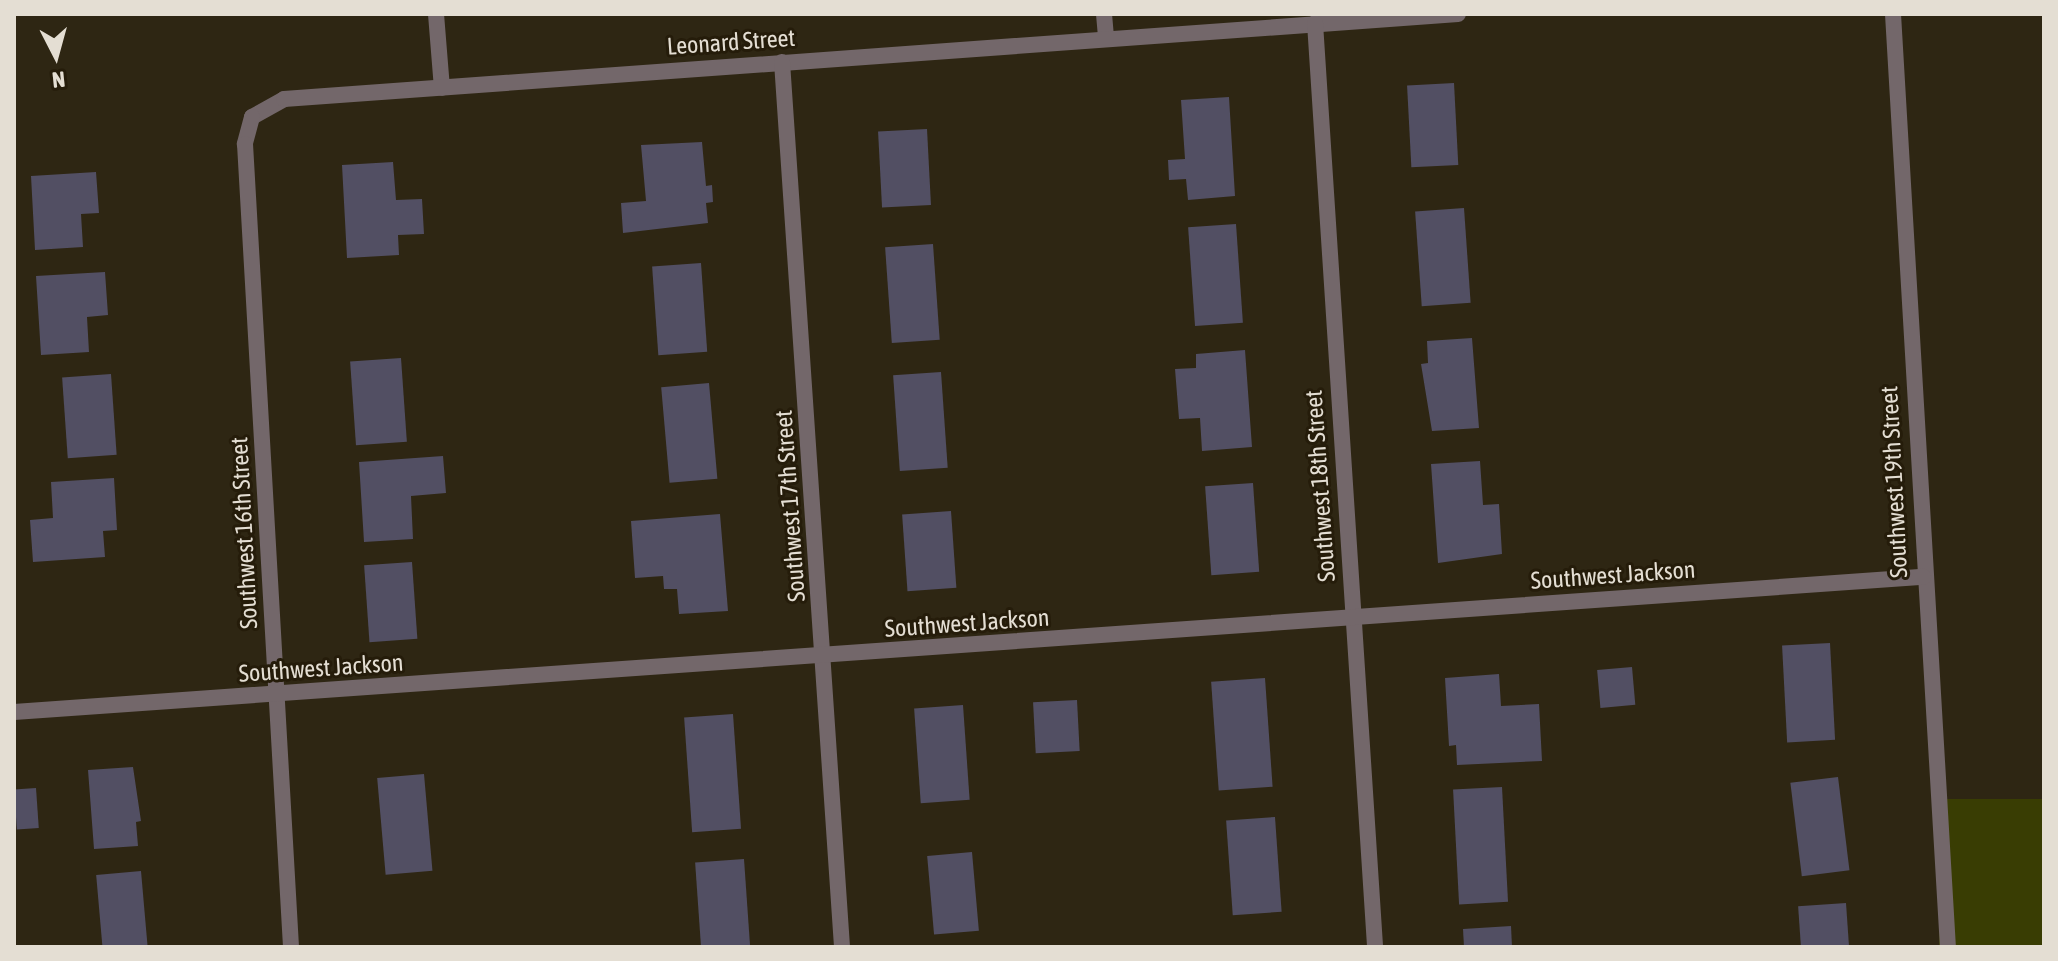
<!DOCTYPE html>
<style>
body{margin:0}
#map{position:relative;width:2058px;height:961px;overflow:hidden;background:#2e2613;font-family:"Asap Condensed",sans-serif}
div>[style]{position:absolute}
.green>*{inset:0;background:#393d03;transform-origin:0 0}
.building>*{inset:0;background:#524f63;transform-origin:0 0}
.service>*{height:16px;margin:-8px;padding:0 8px;transform-origin:8px;border-radius:8px;background:#73676a}
.minor>*{height:16px;margin:-8px;padding:0 8px;transform-origin:8px;border-radius:8px;background:#73676a}
span{translate:-50% -50%;white-space:nowrap;text-align:center;line-height:1.15;-webkit-text-stroke:6px #251c0a;paint-order:stroke}
.street-label{font-size:24px;color:#e4ded3}
.frame{position:absolute;inset:0;border:16px solid #e4ded3;pointer-events:none}
.north{position:absolute;left:16px;top:16px;width:80px;height:80px;-webkit-text-stroke:6px #251c0a;paint-order:stroke;rotate:174deg;font-size:22px;font-weight:700;line-height:32px;text-align:center;color:#e4ded3}
.north::after{content:'';display:block;margin:auto;width:28px;height:36px;background:#e4ded3;clip-path:polygon(50% 0,100% 100%,50% 72%,0 100%)}
</style>
<div id="map">
<div class="green">
<i style="left:2044px;top:799px;width:148px;height:105px;rotate:90deg"></i>
</div>
<div class="building">
<i style="left:1454px;top:83px;width:82px;height:47px;rotate:87deg"></i>
<i style="clip-path:polygon(1229px 97px,1235px 196px,1188px 200px,1186px 179px,1169px 180px,1168px 160px,1185px 159px,1181px 100px)"></i>
<i style="left:927px;top:129px;width:76px;height:49px;rotate:87deg"></i>
<i style="clip-path:polygon(702px 142px,706px 186px,712px 185px,713px 202px,706px 203px,708px 223px,623px 233px,621px 203px,646px 201px,641px 145px)"></i>
<i style="clip-path:polygon(393px 162px,396px 200px,422px 199px,424px 234px,398px 235px,399px 255px,347px 258px,342px 165px)"></i>
<i style="clip-path:polygon(96px 172px,99px 213px,81px 214px,83px 247px,35px 250px,31px 176px)"></i>
<i style="left:1464px;top:208px;width:95px;height:49px;rotate:86deg"></i>
<i style="left:1236px;top:224px;width:99px;height:48px;rotate:86deg"></i>
<i style="left:933px;top:244px;width:96px;height:48px;rotate:86deg"></i>
<i style="left:701px;top:263px;width:89px;height:49px;rotate:86deg"></i>
<i style="clip-path:polygon(105px 272px,108px 315px,87px 317px,89px 352px,41px 355px,36px 276px)"></i>
<i style="clip-path:polygon(1472px 338px,1479px 428px,1432px 431px,1421px 364px,1428px 363px,1427px 341px)"></i>
<i style="clip-path:polygon(1245px 350px,1252px 447px,1202px 451px,1200px 418px,1179px 419px,1175px 369px,1196px 368px,1196px 354px)"></i>
<i style="left:401px;top:358px;width:84px;height:51px;rotate:86deg"></i>
<i style="left:941px;top:372px;width:96px;height:48px;rotate:86deg"></i>
<i style="left:111px;top:374px;width:81px;height:49px;rotate:86deg"></i>
<i style="left:709px;top:383px;width:96px;height:48px;rotate:85deg"></i>
<i style="clip-path:polygon(443px 456px,446px 493px,411px 496px,413px 539px,364px 542px,359px 462px)"></i>
<i style="clip-path:polygon(1480px 461px,1483px 505px,1499px 504px,1502px 554px,1438px 563px,1431px 464px)"></i>
<i style="clip-path:polygon(114px 478px,117px 530px,103px 531px,105px 557px,33px 562px,30px 520px,53px 518px,51px 482px)"></i>
<i style="left:1253px;top:483px;width:89px;height:48px;rotate:86deg"></i>
<i style="left:951px;top:511px;width:77px;height:49px;rotate:86deg"></i>
<i style="clip-path:polygon(720px 514px,728px 611px,679px 614px,677px 589px,664px 589px,663px 576px,635px 578px,631px 521px)"></i>
<i style="left:412px;top:562px;width:77px;height:48px;rotate:86deg"></i>
<i style="left:1830px;top:643px;width:97px;height:48px;rotate:87deg"></i>
<i style="left:1632px;top:667px;width:38px;height:35px;rotate:85deg"></i>
<i style="clip-path:polygon(1499px 674px,1501px 706px,1539px 704px,1542px 761px,1457px 765px,1456px 745px,1449px 746px,1445px 678px)"></i>
<i style="left:1265px;top:678px;width:109px;height:54px;rotate:86deg"></i>
<i style="left:1077px;top:700px;width:51px;height:44px;rotate:87deg"></i>
<i style="left:963px;top:705px;width:95px;height:49px;rotate:86deg"></i>
<i style="left:733px;top:714px;width:115px;height:49px;rotate:86deg"></i>
<i style="clip-path:polygon(133px 767px,141px 821px,136px 822px,138px 846px,94px 849px,88px 770px)"></i>
<i style="left:424px;top:774px;width:97px;height:47px;rotate:85deg"></i>
<i style="left:1838px;top:777px;width:94px;height:48px;rotate:83deg"></i>
<i style="left:1502px;top:787px;width:115px;height:49px;rotate:87deg"></i>
<i style="left:36px;top:788px;width:40px;height:22px;rotate:86deg"></i>
<i style="left:1275px;top:817px;width:95px;height:49px;rotate:86deg"></i>
<i style="left:972px;top:852px;width:79px;height:45px;rotate:85deg"></i>
<i style="left:744px;top:859px;width:88px;height:49px;rotate:86deg"></i>
<i style="left:141px;top:871px;width:76px;height:45px;rotate:85deg"></i>
<i style="left:1846px;top:903px;width:44px;height:48px;rotate:86deg"></i>
<i style="clip-path:polygon(1511px 926px,1512px 947px,1464px 947px,1463px 929px)"></i>
</div>
<div class="service">
<i style="left:436px;top:14px;width:74px;rotate:85.4deg"></i>
<i style="left:1104px;top:14px;width:24px;rotate:85deg"></i>
<i style="left:252px;top:117px;width:37px;rotate:-29deg"></i>
<i style="left:284px;top:99px;width:1177px;rotate:-4.14deg"></i>
</div>
<div class="minor">
<i style="left:1893px;top:14px;width:935px;rotate:86.63deg"></i>
<i style="left:1315px;top:23px;width:926px;rotate:86.28deg"></i>
<i style="left:782px;top:62px;width:887px;rotate:86.12deg"></i>
<i style="left:252px;top:117px;width:28px;rotate:105deg"></i>
<i style="left:245px;top:144px;width:804px;rotate:86.72deg"></i>
<i style="left:14px;top:712px;width:1914px;rotate:-4.05deg"></i>
</div>
<div class="street-label">
<span style="left:731px;top:42px;rotate:-4deg">Leonard Street</span>
<span style="left:1894px;top:482px;rotate:-93deg">Southwest 19th Street</span>
<span style="left:1320px;top:486px;rotate:-94deg">Southwest 18th Street</span>
<span style="left:790px;top:506px;rotate:-94deg">Southwest 17th Street</span>
<span style="left:244px;top:533px;rotate:-93deg">Southwest 16th Street</span>
<span style="left:1613px;top:575px;rotate:-4deg">Southwest Jackson</span>
<span style="left:967px;top:623px;rotate:-4deg">Southwest Jackson</span>
<span style="left:321px;top:668px;rotate:-4deg">Southwest Jackson</span>
</div>
<div class="frame"></div>
<div class="north">N</div>
</div>
